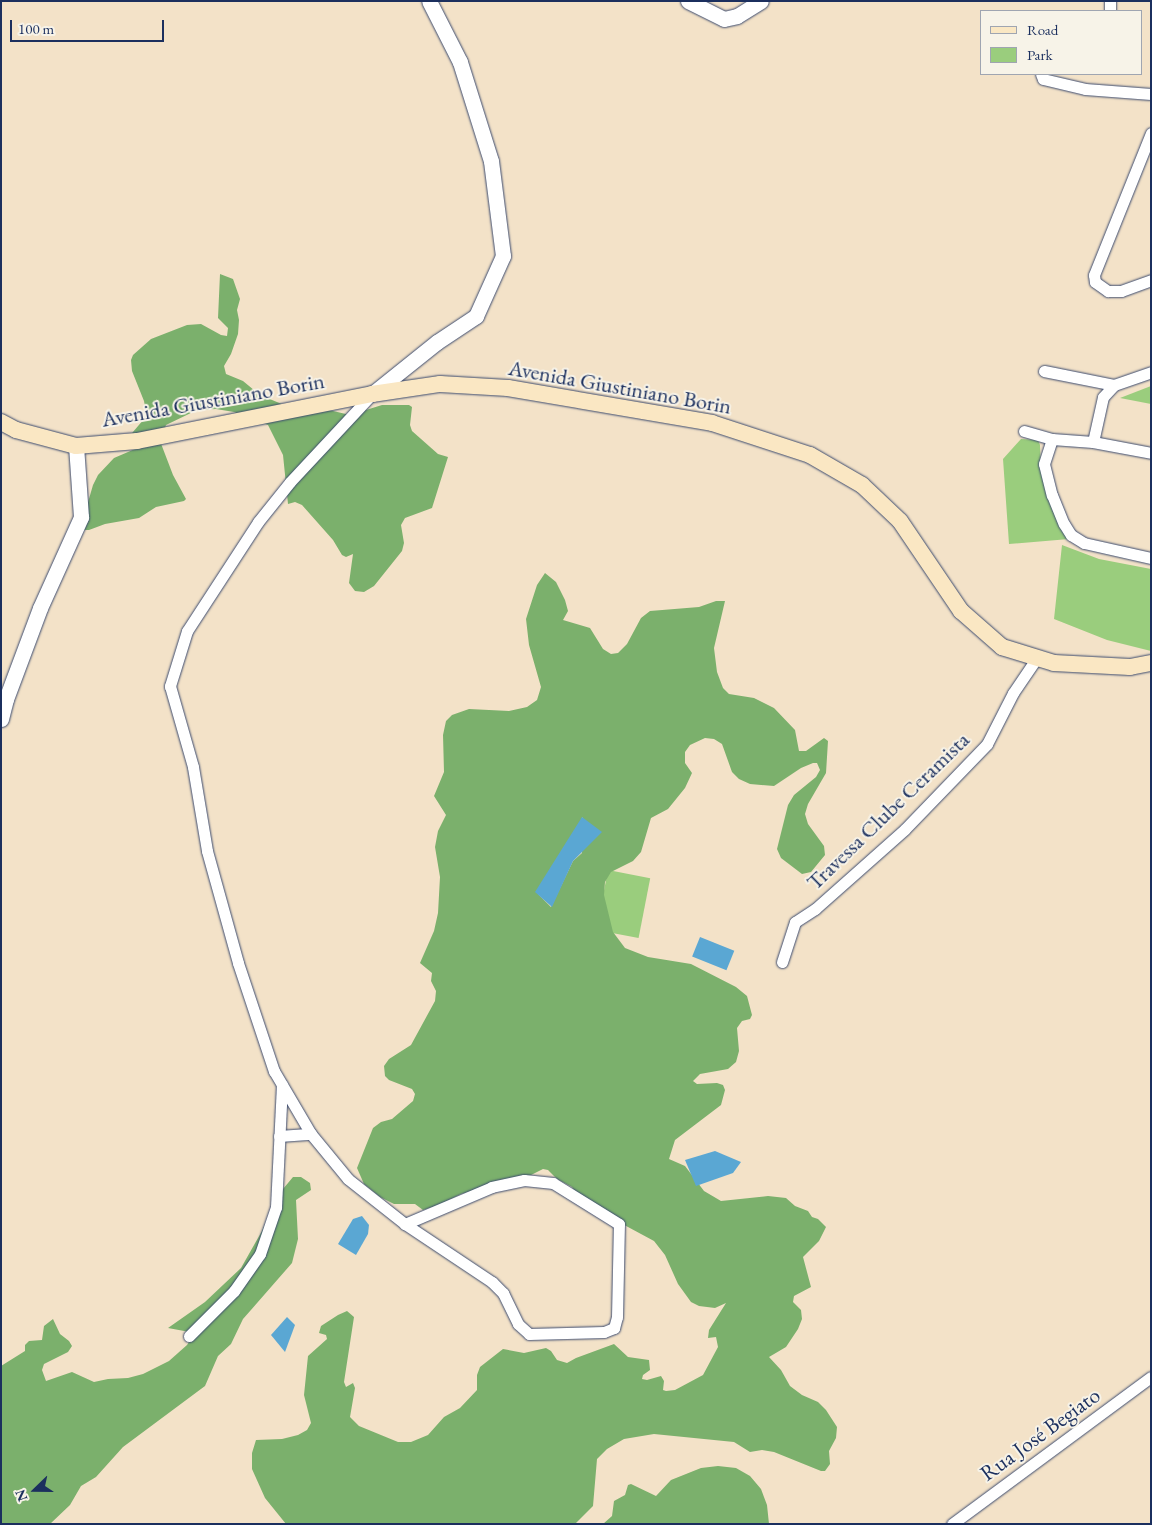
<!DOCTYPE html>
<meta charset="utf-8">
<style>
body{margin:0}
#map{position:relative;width:1152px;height:1525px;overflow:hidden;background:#f3e2c8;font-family:"EB Garamond",serif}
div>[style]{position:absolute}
.green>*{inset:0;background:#9acd7d;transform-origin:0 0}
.forest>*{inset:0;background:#7bb06c}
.water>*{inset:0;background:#5aa7d3;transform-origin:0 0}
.roads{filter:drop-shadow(0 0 1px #3b4a6e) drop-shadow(0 0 1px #3b4a6e)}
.minor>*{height:11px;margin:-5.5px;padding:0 5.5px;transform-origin:5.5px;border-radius:5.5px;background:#fff}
.tertiary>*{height:15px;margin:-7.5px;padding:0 7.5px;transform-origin:7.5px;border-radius:7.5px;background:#fff}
.secondary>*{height:16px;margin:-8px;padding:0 8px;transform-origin:8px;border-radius:8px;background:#fae7c3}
span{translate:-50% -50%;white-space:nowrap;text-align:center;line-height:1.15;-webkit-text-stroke:4px #f7f3e8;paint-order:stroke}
.street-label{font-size:22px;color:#1b2f5e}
.frame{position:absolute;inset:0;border:2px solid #1b2f5e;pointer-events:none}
.legend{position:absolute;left:980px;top:10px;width:162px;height:65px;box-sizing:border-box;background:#f7f3e8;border:1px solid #9fa5b1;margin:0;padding:6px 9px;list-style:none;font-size:15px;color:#1b2f5e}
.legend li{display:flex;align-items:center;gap:10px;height:25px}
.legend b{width:25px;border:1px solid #9fa5b1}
.north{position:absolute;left:10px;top:1465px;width:50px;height:50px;-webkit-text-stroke:4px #f7f3e8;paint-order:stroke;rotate:248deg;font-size:14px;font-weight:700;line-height:20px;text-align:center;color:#1b2f5e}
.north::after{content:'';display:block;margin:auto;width:18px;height:22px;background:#1b2f5e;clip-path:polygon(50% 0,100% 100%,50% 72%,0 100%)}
.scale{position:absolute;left:10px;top:20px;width:154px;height:22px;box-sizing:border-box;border:2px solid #1b2f5e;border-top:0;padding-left:6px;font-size:15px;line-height:18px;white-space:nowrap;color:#1b2f5e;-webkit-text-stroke:4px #f7f3e8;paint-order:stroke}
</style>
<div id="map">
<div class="green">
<i style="clip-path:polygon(1151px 386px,1151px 404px,1120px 398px)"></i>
<i style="clip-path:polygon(1021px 439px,1038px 440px,1040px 445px,1041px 471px,1069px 539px,1009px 544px,1003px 459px)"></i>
<i style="clip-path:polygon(1062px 545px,1099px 559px,1151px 569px,1151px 651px,1107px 640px,1054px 619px)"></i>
<i style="left:608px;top:870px;width:43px;height:61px;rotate:11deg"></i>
</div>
<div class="forest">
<i style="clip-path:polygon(220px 274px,233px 279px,240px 299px,237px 310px,239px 320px,238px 334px,231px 354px,224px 366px,226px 374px,243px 381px,260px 395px,289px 407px,312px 406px,350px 415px,382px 405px,409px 405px,412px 407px,410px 425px,412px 431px,438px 454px,448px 457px,432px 508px,405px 518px,401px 525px,404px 543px,402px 551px,374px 586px,364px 592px,355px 591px,349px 583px,353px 554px,346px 557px,342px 555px,333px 540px,302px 505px,295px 502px,288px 504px,283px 455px,268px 425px,234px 412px,216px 409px,197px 410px,166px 425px,160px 441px,173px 475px,186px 499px,184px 501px,156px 507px,139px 518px,105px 524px,89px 530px,80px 530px,93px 485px,98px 475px,114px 458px,142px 446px,127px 439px,144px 419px,146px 412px,144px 401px,132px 371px,131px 360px,133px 355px,151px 339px,187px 325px,201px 324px,221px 335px,227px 336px,228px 328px,218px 318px)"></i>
<i style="clip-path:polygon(evenodd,545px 573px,556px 582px,565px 600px,568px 611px,563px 620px,590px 628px,603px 649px,611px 654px,618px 653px,627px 644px,641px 618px,650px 611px,699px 607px,716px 601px,725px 601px,714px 648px,717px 672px,723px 688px,729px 694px,754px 698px,774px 708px,795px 730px,799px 751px,806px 751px,824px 738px,828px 741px,826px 773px,808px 804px,805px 814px,808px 824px,824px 846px,825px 855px,811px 872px,802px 874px,781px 858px,777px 849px,788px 805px,794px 795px,816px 777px,820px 770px,817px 763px,813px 763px,801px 768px,774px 786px,750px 784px,739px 779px,732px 772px,722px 744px,714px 739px,705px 738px,690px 745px,685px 752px,685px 763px,692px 773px,685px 788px,668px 809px,651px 818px,641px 852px,633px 861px,611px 872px,605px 882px,604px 895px,613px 932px,625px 948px,648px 957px,691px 964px,736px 987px,747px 996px,752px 1015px,750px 1019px,742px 1021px,737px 1028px,739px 1051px,736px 1062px,728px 1069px,700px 1074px,693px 1081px,697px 1084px,717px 1083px,723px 1085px,725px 1090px,721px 1105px,675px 1140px,669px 1159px,685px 1166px,704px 1191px,721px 1201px,768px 1196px,786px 1198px,795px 1206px,808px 1211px,812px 1217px,818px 1219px,826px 1227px,819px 1241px,803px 1257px,811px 1287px,794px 1296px,793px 1302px,801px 1310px,802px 1319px,798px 1329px,786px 1347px,769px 1357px,781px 1370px,790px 1386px,802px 1395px,818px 1402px,826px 1410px,837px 1427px,836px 1438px,829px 1451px,830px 1464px,825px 1471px,821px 1471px,774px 1452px,762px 1450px,750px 1452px,734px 1442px,654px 1434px,624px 1439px,607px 1449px,597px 1459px,593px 1506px,575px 1524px,286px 1524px,265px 1498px,252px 1469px,252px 1453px,256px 1440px,282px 1439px,298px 1435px,307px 1430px,311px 1423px,304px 1395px,308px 1356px,327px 1339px,326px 1335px,319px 1333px,321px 1326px,338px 1315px,347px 1311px,354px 1317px,344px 1382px,346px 1387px,353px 1383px,355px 1388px,350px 1417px,359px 1426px,398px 1442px,411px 1442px,428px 1435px,444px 1417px,460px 1408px,477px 1390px,477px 1375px,480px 1367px,503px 1349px,524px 1353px,546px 1348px,551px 1351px,557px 1360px,567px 1363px,576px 1358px,614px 1344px,628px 1357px,649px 1360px,650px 1370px,643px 1375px,642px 1379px,647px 1380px,661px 1376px,664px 1381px,663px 1390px,666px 1391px,675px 1390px,703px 1375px,718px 1347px,716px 1337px,708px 1338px,709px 1330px,726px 1303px,715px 1308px,699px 1306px,691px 1302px,678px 1284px,665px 1255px,654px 1241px,589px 1206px,579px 1198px,572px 1187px,557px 1179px,548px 1170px,543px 1169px,529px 1176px,461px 1194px,439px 1205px,423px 1210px,415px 1204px,394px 1204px,380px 1197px,364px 1184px,357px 1168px,373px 1128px,381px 1122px,392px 1119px,413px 1101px,415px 1094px,412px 1089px,389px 1080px,385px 1076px,384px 1066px,389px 1059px,411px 1045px,435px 1001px,436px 991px,431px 981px,432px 973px,420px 963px,434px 931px,438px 913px,440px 877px,435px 847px,438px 831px,446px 815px,434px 796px,444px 772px,443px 735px,446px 721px,452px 715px,469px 709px,509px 711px,527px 707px,537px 700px,541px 687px,529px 645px,526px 619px,537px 585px,545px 573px,583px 817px,582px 853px,573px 861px,551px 907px,536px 892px,583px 817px)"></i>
<i style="clip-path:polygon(293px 1177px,301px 1177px,310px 1183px,311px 1190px,296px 1200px,298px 1239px,292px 1263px,243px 1319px,231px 1344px,218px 1356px,205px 1386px,123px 1447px,96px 1477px,81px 1486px,70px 1505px,50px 1524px,1px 1524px,1px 1366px,25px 1351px,25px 1345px,29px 1341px,42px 1340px,44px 1326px,53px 1319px,60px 1334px,69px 1341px,72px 1346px,68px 1352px,44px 1364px,42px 1370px,46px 1381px,72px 1372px,94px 1382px,108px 1379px,128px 1378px,143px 1374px,169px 1361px,187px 1345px,195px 1333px,168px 1328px,205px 1302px,241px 1268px,262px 1231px,278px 1195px)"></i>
<i style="clip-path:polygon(718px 1466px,736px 1468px,750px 1476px,761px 1489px,767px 1505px,769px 1524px,603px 1524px,612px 1516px,614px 1501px,625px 1495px,628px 1485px,631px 1484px,656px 1496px,671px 1480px,701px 1468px)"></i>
</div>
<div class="water">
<i style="clip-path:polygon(582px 817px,602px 832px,573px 861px,552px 907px,535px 892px)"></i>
<i style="left:700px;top:937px;width:37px;height:21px;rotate:22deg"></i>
<i style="clip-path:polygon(715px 1151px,741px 1162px,733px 1173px,696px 1186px,685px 1160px)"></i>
<i style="clip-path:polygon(362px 1216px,369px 1225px,368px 1234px,356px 1255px,338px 1244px,353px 1219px)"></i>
<i style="clip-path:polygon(287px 1317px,295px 1325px,285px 1352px,271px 1335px)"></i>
</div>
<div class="roads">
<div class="minor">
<i style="left:1110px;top:1px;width:10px;rotate:90deg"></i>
<i style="left:1041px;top:74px;width:5px;rotate:68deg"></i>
<i style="left:1043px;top:79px;width:43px;rotate:13.4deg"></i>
<i style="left:1085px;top:89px;width:66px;rotate:4.3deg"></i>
<i style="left:1151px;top:133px;width:153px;rotate:111.9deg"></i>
<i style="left:1094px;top:275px;width:7px;rotate:82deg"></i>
<i style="left:1095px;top:282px;width:16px;rotate:35deg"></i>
<i style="left:1108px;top:291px;width:13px"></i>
<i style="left:1121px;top:291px;width:32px;rotate:-20deg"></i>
<i style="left:1044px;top:371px;width:71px;rotate:11.3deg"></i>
<i style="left:1114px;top:385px;width:39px;rotate:-19deg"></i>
<i style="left:372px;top:394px;width:120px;rotate:133deg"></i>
<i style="left:290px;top:482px;width:51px;rotate:128.7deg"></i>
<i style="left:258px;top:522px;width:130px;rotate:123.1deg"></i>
<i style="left:187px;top:631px;width:58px;rotate:107.2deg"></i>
<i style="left:170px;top:686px;width:84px;rotate:74.1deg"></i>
<i style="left:193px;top:767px;width:85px;rotate:80.5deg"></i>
<i style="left:207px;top:851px;width:116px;rotate:74.5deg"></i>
<i style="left:238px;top:963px;width:114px;rotate:71.6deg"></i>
<i style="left:274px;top:1071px;width:73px;rotate:59.6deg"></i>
<i style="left:311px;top:1134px;width:58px;rotate:50.6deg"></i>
<i style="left:348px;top:1179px;width:73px;rotate:38.3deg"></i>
<i style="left:405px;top:1224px;width:105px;rotate:33.7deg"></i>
<i style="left:492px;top:1282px;width:16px;rotate:45deg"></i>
<i style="left:503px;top:1293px;width:34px;rotate:64deg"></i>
<i style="left:518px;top:1324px;width:15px;rotate:42deg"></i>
<i style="left:529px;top:1334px;width:75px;rotate:-1.5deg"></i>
<i style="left:604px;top:1332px;width:11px;rotate:-22deg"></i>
<i style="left:614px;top:1328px;width:11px;rotate:-75deg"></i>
<i style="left:617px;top:1317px;width:93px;rotate:-88.8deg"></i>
<i style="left:619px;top:1224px;width:78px;rotate:-148.2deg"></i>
<i style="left:553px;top:1183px;width:29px;rotate:-174deg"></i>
<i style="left:524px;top:1180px;width:33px;rotate:168deg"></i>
<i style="left:492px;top:1187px;width:95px;rotate:157deg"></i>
<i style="left:1024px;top:431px;width:29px;rotate:16deg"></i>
<i style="left:1052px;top:439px;width:41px;rotate:4.2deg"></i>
<i style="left:1093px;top:442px;width:59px;rotate:10.7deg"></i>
<i style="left:1052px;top:439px;width:26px;rotate:108deg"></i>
<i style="left:1044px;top:464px;width:32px;rotate:76deg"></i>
<i style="left:1052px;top:495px;width:31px;rotate:68deg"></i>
<i style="left:1064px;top:524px;width:13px;rotate:58deg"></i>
<i style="left:1071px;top:535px;width:15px;rotate:32deg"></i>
<i style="left:1084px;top:543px;width:69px;rotate:12.6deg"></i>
<i style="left:1093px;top:442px;width:46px;rotate:-77.5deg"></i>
<i style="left:1103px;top:397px;width:16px;rotate:-47deg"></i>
<i style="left:782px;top:962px;width:42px;rotate:-72deg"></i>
<i style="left:795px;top:922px;width:24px;rotate:-33deg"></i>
<i style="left:815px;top:909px;width:120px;rotate:-41.6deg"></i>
<i style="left:905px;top:829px;width:118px;rotate:-46deg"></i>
<i style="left:987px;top:744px;width:57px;rotate:-63deg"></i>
<i style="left:1013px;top:693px;width:41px;rotate:-55.9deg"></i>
<i style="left:279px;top:1136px;width:32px;rotate:-4deg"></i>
<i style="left:189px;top:1336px;width:64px;rotate:-45deg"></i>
<i style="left:234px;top:1291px;width:45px;rotate:-54.9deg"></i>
<i style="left:260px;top:1254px;width:50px;rotate:-71.2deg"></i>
<i style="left:276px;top:1207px;width:122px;rotate:-87.2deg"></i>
<i style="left:952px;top:1524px;width:247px;rotate:-36.5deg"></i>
</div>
<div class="tertiary">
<i style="left:688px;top:1px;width:40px;rotate:26.6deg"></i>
<i style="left:724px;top:19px;width:13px;rotate:-13deg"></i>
<i style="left:737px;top:16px;width:28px;rotate:-32deg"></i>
<i style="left:372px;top:394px;width:83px;rotate:-38.7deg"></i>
<i style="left:437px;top:342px;width:47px;rotate:-33.7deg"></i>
<i style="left:476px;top:316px;width:66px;rotate:-65.8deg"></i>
<i style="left:503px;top:256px;width:96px;rotate:-97.2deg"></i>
<i style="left:491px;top:161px;width:104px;rotate:-107.4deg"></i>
<i style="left:460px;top:62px;width:68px;rotate:-116.9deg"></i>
<i style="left:1px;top:719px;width:21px;rotate:-76deg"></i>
<i style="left:6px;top:699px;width:97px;rotate:-69.5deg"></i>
<i style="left:40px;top:608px;width:100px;rotate:-65.7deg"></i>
<i style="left:81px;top:517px;width:71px;rotate:-94deg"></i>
</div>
<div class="secondary">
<i style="left:1px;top:422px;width:17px;rotate:28deg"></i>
<i style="left:16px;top:430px;width:62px;rotate:14.9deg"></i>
<i style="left:76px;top:446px;width:61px;rotate:-4.7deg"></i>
<i style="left:137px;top:441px;width:240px;rotate:-11.3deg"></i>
<i style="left:372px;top:394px;width:69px;rotate:-8.4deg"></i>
<i style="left:440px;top:384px;width:68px;rotate:3.4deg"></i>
<i style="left:508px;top:388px;width:207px;rotate:9.7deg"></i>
<i style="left:712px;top:423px;width:103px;rotate:18.1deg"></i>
<i style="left:810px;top:455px;width:60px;rotate:30deg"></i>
<i style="left:862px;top:485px;width:52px;rotate:43.5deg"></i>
<i style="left:900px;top:521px;width:109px;rotate:55.9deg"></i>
<i style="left:961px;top:611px;width:55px;rotate:41.3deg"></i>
<i style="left:1002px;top:647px;width:54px;rotate:17.1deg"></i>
<i style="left:1054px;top:663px;width:76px;rotate:3deg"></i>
<i style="left:1130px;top:667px;width:21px;rotate:-11deg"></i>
</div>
</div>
<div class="street-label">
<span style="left:620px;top:387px;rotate:10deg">Avenida Giustiniano Borin</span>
<span style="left:213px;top:400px;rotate:-10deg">Avenida Giustiniano Borin</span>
<span style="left:888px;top:811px;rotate:-44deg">Travessa Clube Ceramista</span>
<span style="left:1040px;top:1434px;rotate:-36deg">Rua José Begiato</span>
</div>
<div class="frame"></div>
<ul class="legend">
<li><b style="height:6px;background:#fae7c3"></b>Road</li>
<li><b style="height:14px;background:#9acd7d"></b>Park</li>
</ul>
<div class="north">N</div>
<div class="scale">100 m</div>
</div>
